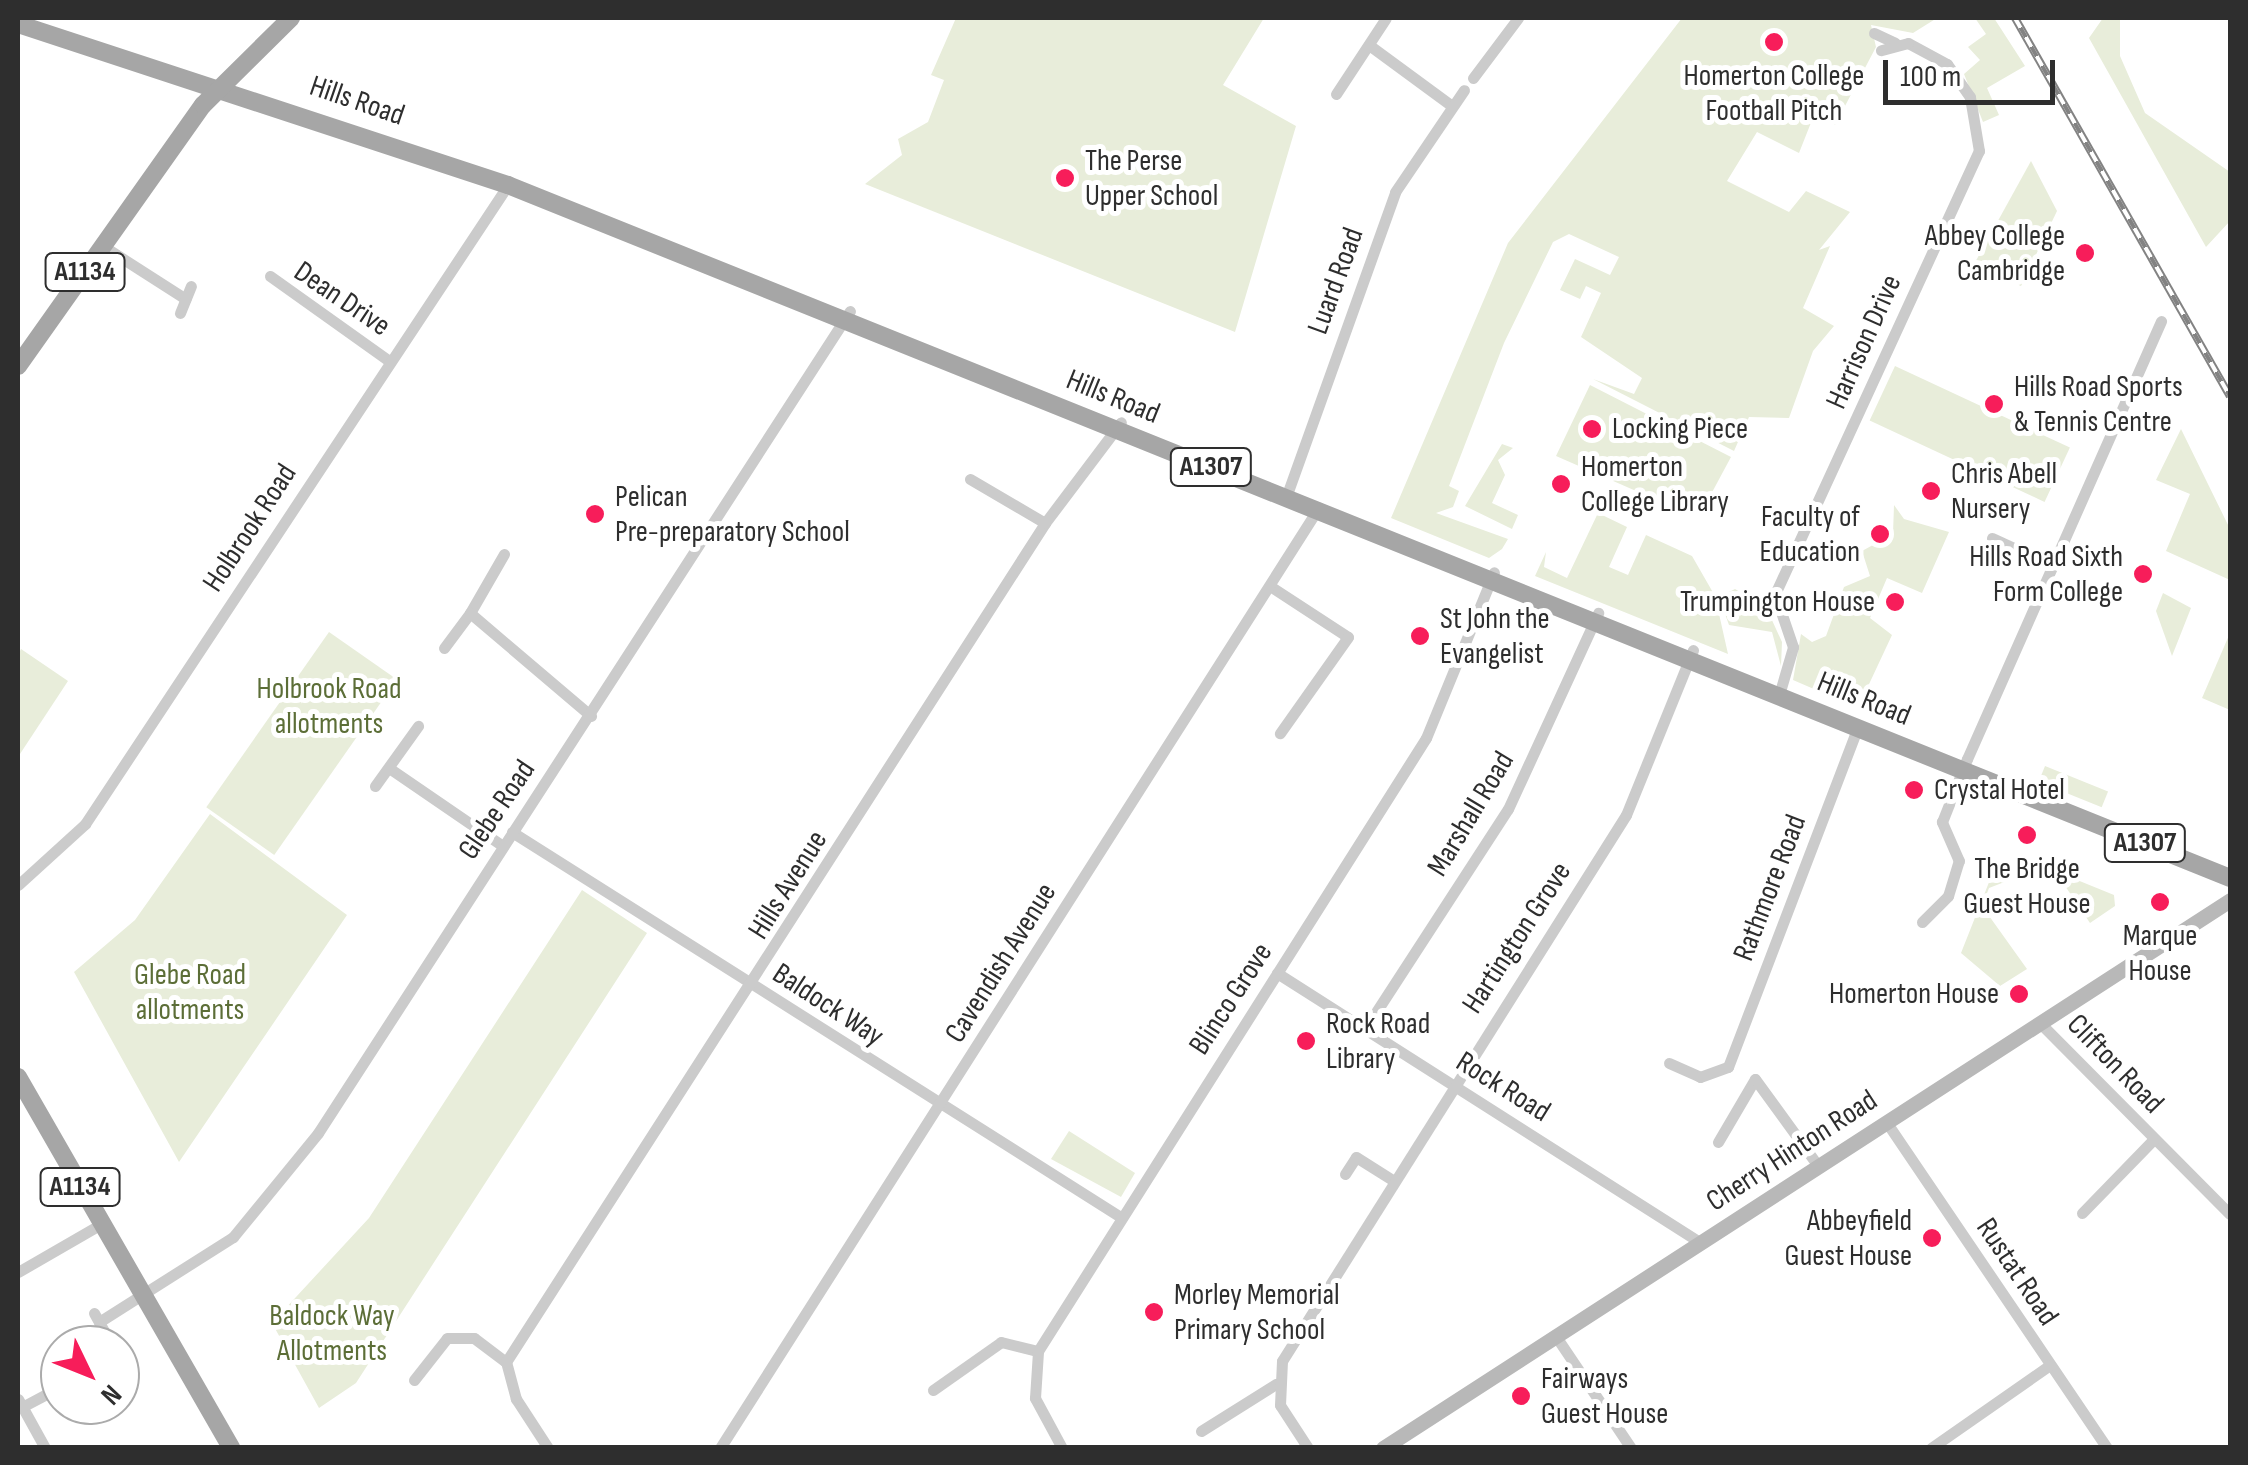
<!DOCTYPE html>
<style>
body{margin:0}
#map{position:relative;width:2248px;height:1465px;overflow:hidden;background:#fff;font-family:"Sofia Sans Condensed",sans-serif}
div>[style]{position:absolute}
.green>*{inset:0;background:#e8edda;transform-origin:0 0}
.street>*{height:11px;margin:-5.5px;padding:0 5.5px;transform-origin:5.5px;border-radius:5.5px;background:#cbcbcb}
.secondary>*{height:15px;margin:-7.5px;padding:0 7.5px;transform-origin:7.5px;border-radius:7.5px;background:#b8b8b8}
.primary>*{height:18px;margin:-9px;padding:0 9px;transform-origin:9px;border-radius:9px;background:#a6a6a6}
.rail>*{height:8px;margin-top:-4px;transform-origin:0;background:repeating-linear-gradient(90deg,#fff 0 11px,#838383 0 22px);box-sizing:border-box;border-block:2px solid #838383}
.dots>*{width:28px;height:28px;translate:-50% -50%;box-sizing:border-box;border:5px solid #fff;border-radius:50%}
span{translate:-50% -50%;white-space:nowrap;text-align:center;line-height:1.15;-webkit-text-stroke:10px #fff;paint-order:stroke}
.shield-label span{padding:2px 8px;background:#fff;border:2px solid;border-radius:8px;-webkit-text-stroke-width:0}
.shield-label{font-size:28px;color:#2e2e2e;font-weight:700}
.poi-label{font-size:30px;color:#2e2e2e}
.left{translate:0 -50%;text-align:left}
.right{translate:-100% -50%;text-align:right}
.street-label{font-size:30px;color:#2e2e2e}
.park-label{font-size:30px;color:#5c6e37}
.frame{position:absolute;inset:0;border:20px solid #2e2e2e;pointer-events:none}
.north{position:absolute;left:40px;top:1325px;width:100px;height:100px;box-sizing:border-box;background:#fff;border:2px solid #ababab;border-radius:50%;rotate:133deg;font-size:28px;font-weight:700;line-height:40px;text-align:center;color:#2e2e2e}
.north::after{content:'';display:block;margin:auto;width:35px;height:45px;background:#f71d5a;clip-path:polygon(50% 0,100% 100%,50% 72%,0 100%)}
.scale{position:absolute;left:1883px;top:60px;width:172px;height:45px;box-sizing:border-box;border:5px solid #2e2e2e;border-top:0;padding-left:12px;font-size:30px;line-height:35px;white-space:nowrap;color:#2e2e2e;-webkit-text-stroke:8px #fff;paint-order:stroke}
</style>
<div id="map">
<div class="green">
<i style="clip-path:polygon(956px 18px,1264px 18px,1223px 85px,1296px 126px,1235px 332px,865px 184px,902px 155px,898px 139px,928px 122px,944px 80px,931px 75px)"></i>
<i style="clip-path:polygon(1682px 18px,1937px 18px,1913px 33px,1871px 25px,1876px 47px,1835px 125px,1814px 115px,1799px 153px,1757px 132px,1727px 181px,1789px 212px,1806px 191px,1850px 212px,1819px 250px,1830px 246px,1803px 308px,1834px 326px,1813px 351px,1789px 418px,1749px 417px,1734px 451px,1593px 379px,1634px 394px,1642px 378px,1581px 337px,1601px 293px,1586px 286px,1580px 299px,1560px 290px,1575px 259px,1610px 275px,1619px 257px,1569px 234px,1553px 242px,1504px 343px,1449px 486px,1459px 491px,1453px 507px,1436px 513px,1508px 539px,1502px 549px,1489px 558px,1391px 518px,1508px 243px)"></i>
<i style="clip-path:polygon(1975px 18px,1994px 18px,2025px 66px,1987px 88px,1999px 115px,1983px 122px,1964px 74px,1980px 60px,1968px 47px,1986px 34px)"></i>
<i style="clip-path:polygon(2103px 18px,2120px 18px,2120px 56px,2145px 113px,2230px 172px,2230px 221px,2206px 247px,2089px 38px)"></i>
<i style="clip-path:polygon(2031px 161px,2057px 211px,2021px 286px,1973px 266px)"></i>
<i style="left:1895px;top:366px;width:193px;height:60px;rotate:25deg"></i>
<i style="clip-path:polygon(1590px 385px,1731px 457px,1702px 511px,1691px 515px,1556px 456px)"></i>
<i style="clip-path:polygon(2181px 429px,2230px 529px,2230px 580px,2166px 551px,2190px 494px,2156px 480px)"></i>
<i style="clip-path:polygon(1502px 444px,1513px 448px,1498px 460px,1505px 475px,1492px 503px,1518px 515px,1512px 529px,1465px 506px)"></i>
<i style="clip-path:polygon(1894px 505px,1904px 519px,1949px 532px,1922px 593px,1887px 578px,1870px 618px,1892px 635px,1863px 697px,1842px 689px,1837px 699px,1793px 680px,1801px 634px,1812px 642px,1826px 636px,1844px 587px,1870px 576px,1862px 551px,1893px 534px)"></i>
<i style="clip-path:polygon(1598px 513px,1627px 527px,1609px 567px,1628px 575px,1646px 535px,1692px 556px,1715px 596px,1728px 654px,1535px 576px,1546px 552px,1544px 567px,1567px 578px)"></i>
<i style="clip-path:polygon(1735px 589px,1766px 607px,1782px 642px,1781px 666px,1772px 632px,1729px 625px,1719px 597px)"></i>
<i style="clip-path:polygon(2163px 593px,2191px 608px,2172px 656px,2156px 611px)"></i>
<i style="left:329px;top:632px;width:83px;height:214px;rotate:35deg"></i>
<i style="clip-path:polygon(2230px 633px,2230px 710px,2202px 698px)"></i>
<i style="clip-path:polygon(21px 649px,68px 681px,18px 757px,18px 655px)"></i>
<i style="left:2045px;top:766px;width:68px;height:17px;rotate:22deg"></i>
<i style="clip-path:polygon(210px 814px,347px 915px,179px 1162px,74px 972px,135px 920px)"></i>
<i style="clip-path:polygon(1997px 862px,2020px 876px,1989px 888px,1982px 906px,2027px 969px,2000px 986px,1961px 953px)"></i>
<i style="clip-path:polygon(2055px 871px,2114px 895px,2115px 906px,2090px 923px)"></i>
<i style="clip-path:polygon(582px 890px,647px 933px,356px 1383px,319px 1408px,272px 1323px,369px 1218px)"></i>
<i style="clip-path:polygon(1069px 1131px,1135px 1173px,1121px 1197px,1051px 1159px)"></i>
</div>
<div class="street">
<i style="left:1874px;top:33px;width:23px;rotate:25deg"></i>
<i style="left:1369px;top:45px;width:103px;rotate:36.3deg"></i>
<i style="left:1473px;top:78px;width:75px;rotate:-53.1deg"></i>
<i style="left:1336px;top:94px;width:91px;rotate:-56.7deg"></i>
<i style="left:103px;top:246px;width:98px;rotate:32.6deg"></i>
<i style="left:270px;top:276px;width:146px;rotate:35.5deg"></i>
<i style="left:180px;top:313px;width:29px;rotate:-68deg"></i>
<i style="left:970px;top:479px;width:87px;rotate:30.4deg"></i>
<i style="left:1285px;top:500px;width:327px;rotate:-70.3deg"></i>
<i style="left:1395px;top:192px;width:123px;rotate:-55.9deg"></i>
<i style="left:1992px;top:538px;width:67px;rotate:24.7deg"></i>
<i style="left:504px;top:554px;width:68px;rotate:120deg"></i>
<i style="left:470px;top:613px;width:159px;rotate:40.4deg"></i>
<i style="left:1270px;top:586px;width:93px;rotate:33.2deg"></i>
<i style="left:1348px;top:637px;width:118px;rotate:125.3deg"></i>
<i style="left:444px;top:648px;width:44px;rotate:-53.4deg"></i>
<i style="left:1779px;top:695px;width:50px;rotate:-73.7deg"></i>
<i style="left:1793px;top:647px;width:56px;rotate:-108.8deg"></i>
<i style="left:1775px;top:594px;width:488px;rotate:-65.3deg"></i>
<i style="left:1979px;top:151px;width:55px;rotate:-99.5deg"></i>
<i style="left:1970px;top:97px;width:40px;rotate:-124.9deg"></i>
<i style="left:1947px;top:64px;width:44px;rotate:-151.7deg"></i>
<i style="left:1908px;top:43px;width:28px;rotate:165deg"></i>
<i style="left:389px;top:768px;width:138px;rotate:34.4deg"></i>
<i style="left:375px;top:786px;width:74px;rotate:-54.4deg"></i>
<i style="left:512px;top:832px;width:718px;rotate:32.32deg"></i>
<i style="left:18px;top:885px;width:91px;rotate:-42.3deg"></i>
<i style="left:85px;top:824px;width:766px;rotate:-56.5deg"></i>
<i style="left:1922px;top:922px;width:37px;rotate:-45deg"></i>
<i style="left:1948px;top:896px;width:37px;rotate:-73deg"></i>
<i style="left:1959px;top:861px;width:43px;rotate:-113.6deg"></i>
<i style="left:1942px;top:822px;width:68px;rotate:-68.4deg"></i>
<i style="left:1967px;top:759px;width:479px;rotate:-66.1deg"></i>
<i style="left:1277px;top:973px;width:503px;rotate:32.49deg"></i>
<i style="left:2040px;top:1023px;width:269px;rotate:45.2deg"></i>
<i style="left:1365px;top:1029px;width:262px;rotate:-57deg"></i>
<i style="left:1508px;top:809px;width:216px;rotate:-65.3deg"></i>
<i style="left:1669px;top:1063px;width:34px;rotate:24deg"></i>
<i style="left:1700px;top:1077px;width:30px;rotate:-20deg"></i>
<i style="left:1728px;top:1067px;width:365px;rotate:-69.1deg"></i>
<i style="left:1887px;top:1123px;width:392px;rotate:55.9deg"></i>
<i style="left:1718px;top:1142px;width:73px;rotate:-59.6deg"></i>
<i style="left:1755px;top:1079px;width:109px;rotate:54deg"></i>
<i style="left:1345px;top:1174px;width:20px;rotate:-57deg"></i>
<i style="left:1356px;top:1157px;width:41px;rotate:32.2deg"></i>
<i style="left:2082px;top:1213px;width:103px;rotate:-45.8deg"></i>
<i style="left:18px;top:1272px;width:96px;rotate:-30deg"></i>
<i style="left:94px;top:1313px;width:23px;rotate:61deg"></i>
<i style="left:99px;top:1322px;width:159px;rotate:-32.4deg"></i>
<i style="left:233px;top:1237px;width:134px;rotate:-50.7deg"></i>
<i style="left:318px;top:1133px;width:979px;rotate:-57.09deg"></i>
<i style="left:1555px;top:1335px;width:136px;rotate:56.1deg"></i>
<i style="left:414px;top:1380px;width:53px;rotate:-51.8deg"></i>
<i style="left:447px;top:1338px;width:27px"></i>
<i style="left:474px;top:1338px;width:40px;rotate:37deg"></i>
<i style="left:933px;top:1390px;width:83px;rotate:-35.2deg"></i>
<i style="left:1001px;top:1342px;width:38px;rotate:14deg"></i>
<i style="left:18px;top:1399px;width:56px;rotate:61.1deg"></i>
<i style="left:22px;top:1407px;width:27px;rotate:-28deg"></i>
<i style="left:1201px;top:1431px;width:89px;rotate:-32.1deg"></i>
<i style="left:548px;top:1448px;width:59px;rotate:-123.1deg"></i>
<i style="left:516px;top:1399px;width:38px;rotate:-105deg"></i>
<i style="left:506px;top:1362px;width:997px;rotate:-57.28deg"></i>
<i style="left:1045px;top:523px;width:126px;rotate:-53deg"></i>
<i style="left:720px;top:1448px;width:1115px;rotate:-57.52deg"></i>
<i style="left:1062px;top:1448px;width:57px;rotate:-118.4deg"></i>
<i style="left:1035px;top:1398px;width:47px;rotate:-86.3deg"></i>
<i style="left:1038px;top:1351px;width:725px;rotate:-57.67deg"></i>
<i style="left:1426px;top:738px;width:179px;rotate:-67.7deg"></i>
<i style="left:1308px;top:1448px;width:51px;rotate:-123.1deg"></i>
<i style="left:1280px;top:1405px;width:44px;rotate:-87.4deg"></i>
<i style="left:1282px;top:1361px;width:645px;rotate:-57.79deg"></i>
<i style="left:1626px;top:815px;width:178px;rotate:-67.9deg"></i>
<i style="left:1931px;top:1448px;width:145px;rotate:-34.9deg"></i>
</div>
<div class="secondary">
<i style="left:1383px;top:1448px;width:1009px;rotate:-32.9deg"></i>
</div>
<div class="primary">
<i style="left:18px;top:24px;width:516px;rotate:18.19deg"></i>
<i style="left:508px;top:185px;width:1856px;rotate:21.92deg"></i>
<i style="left:18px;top:366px;width:320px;rotate:-54.7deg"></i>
<i style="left:203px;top:105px;width:124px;rotate:-44.7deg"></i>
<i style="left:18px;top:1077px;width:428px;rotate:60.1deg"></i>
</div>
<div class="rail">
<i style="left:2015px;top:18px;width:435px;rotate:60.4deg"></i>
</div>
<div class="dots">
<i style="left:1774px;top:42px;background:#f71d5a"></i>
<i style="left:1065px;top:178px;background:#f71d5a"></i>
<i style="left:2085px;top:253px;background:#f71d5a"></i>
<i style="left:1994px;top:404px;background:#f71d5a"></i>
<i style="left:1592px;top:429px;background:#f71d5a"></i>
<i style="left:1561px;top:484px;background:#f71d5a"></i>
<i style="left:1931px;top:491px;background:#f71d5a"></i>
<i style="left:595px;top:514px;background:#f71d5a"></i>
<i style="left:1880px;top:534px;background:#f71d5a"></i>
<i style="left:2143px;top:574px;background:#f71d5a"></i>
<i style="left:1895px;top:602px;background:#f71d5a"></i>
<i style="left:1420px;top:636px;background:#f71d5a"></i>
<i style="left:1914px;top:790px;background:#f71d5a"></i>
<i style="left:2027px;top:835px;background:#f71d5a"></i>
<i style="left:2160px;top:902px;background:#f71d5a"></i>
<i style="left:2019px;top:994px;background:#f71d5a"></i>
<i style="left:1306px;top:1041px;background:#f71d5a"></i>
<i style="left:1932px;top:1238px;background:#f71d5a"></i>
<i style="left:1154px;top:1312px;background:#f71d5a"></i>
<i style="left:1521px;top:1396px;background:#f71d5a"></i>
</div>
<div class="shield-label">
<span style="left:85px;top:272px">A1134</span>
<span style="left:1211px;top:467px">A1307</span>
<span style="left:2145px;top:843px">A1307</span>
<span style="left:80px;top:1187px">A1134</span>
</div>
<div class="poi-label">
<span style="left:1774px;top:93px">Homerton College<br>Football Pitch</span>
<span class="left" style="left:1085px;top:178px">The Perse<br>Upper School</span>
<span class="right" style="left:2065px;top:253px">Abbey College<br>Cambridge</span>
<span class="left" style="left:2014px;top:404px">Hills Road Sports<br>&amp; Tennis Centre</span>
<span class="left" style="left:1612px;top:429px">Locking Piece</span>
<span class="left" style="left:1581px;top:484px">Homerton<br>College Library</span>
<span class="left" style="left:1951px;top:491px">Chris Abell<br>Nursery</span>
<span class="left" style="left:615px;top:514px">Pelican<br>Pre-preparatory School</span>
<span class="right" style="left:1860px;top:534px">Faculty of<br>Education</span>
<span class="right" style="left:2123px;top:574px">Hills Road Sixth<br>Form College</span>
<span class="right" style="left:1875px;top:602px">Trumpington House</span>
<span class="left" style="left:1440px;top:636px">St John the<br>Evangelist</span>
<span class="left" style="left:1934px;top:790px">Crystal Hotel</span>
<span style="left:2027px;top:886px">The Bridge<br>Guest House</span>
<span style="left:2160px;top:953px">Marque<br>House</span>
<span class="right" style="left:1999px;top:994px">Homerton House</span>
<span class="left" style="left:1326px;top:1041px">Rock Road<br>Library</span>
<span class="right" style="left:1912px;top:1238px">Abbeyfield<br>Guest House</span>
<span class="left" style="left:1174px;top:1312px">Morley Memorial<br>Primary School</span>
<span class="left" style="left:1541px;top:1396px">Fairways<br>Guest House</span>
</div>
<div class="street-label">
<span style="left:357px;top:101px;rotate:19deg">Hills Road</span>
<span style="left:1336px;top:281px;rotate:-70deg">Luard Road</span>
<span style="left:342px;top:299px;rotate:34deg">Dean Drive</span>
<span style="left:1864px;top:342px;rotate:-66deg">Harrison Drive</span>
<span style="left:1113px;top:397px;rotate:22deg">Hills Road</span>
<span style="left:250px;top:528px;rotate:-57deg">Holbrook Road</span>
<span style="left:1864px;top:699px;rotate:22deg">Hills Road</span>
<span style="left:497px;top:810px;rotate:-56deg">Glebe Road</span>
<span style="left:1471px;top:814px;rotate:-59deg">Marshall Road</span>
<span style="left:788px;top:885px;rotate:-58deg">Hills Avenue</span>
<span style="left:1770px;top:888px;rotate:-69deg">Rathmore Road</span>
<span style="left:1517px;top:938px;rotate:-57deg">Hartington Grove</span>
<span style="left:1001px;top:963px;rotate:-58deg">Cavendish Avenue</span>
<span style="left:1231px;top:999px;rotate:-57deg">Blinco Grove</span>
<span style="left:828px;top:1005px;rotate:33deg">Baldock Way</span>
<span style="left:2115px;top:1064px;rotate:46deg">Clifton Road</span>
<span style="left:1503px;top:1087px;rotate:32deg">Rock Road</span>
<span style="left:1792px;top:1151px;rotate:-33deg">Cherry Hinton Road</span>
<span style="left:2017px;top:1272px;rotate:56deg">Rustat Road</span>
</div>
<div class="park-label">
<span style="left:329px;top:706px">Holbrook Road<br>allotments</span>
<span style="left:190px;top:992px">Glebe Road<br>allotments</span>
<span style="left:332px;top:1333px">Baldock Way<br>Allotments</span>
</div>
<div class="frame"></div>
<div class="north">N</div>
<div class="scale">100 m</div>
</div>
